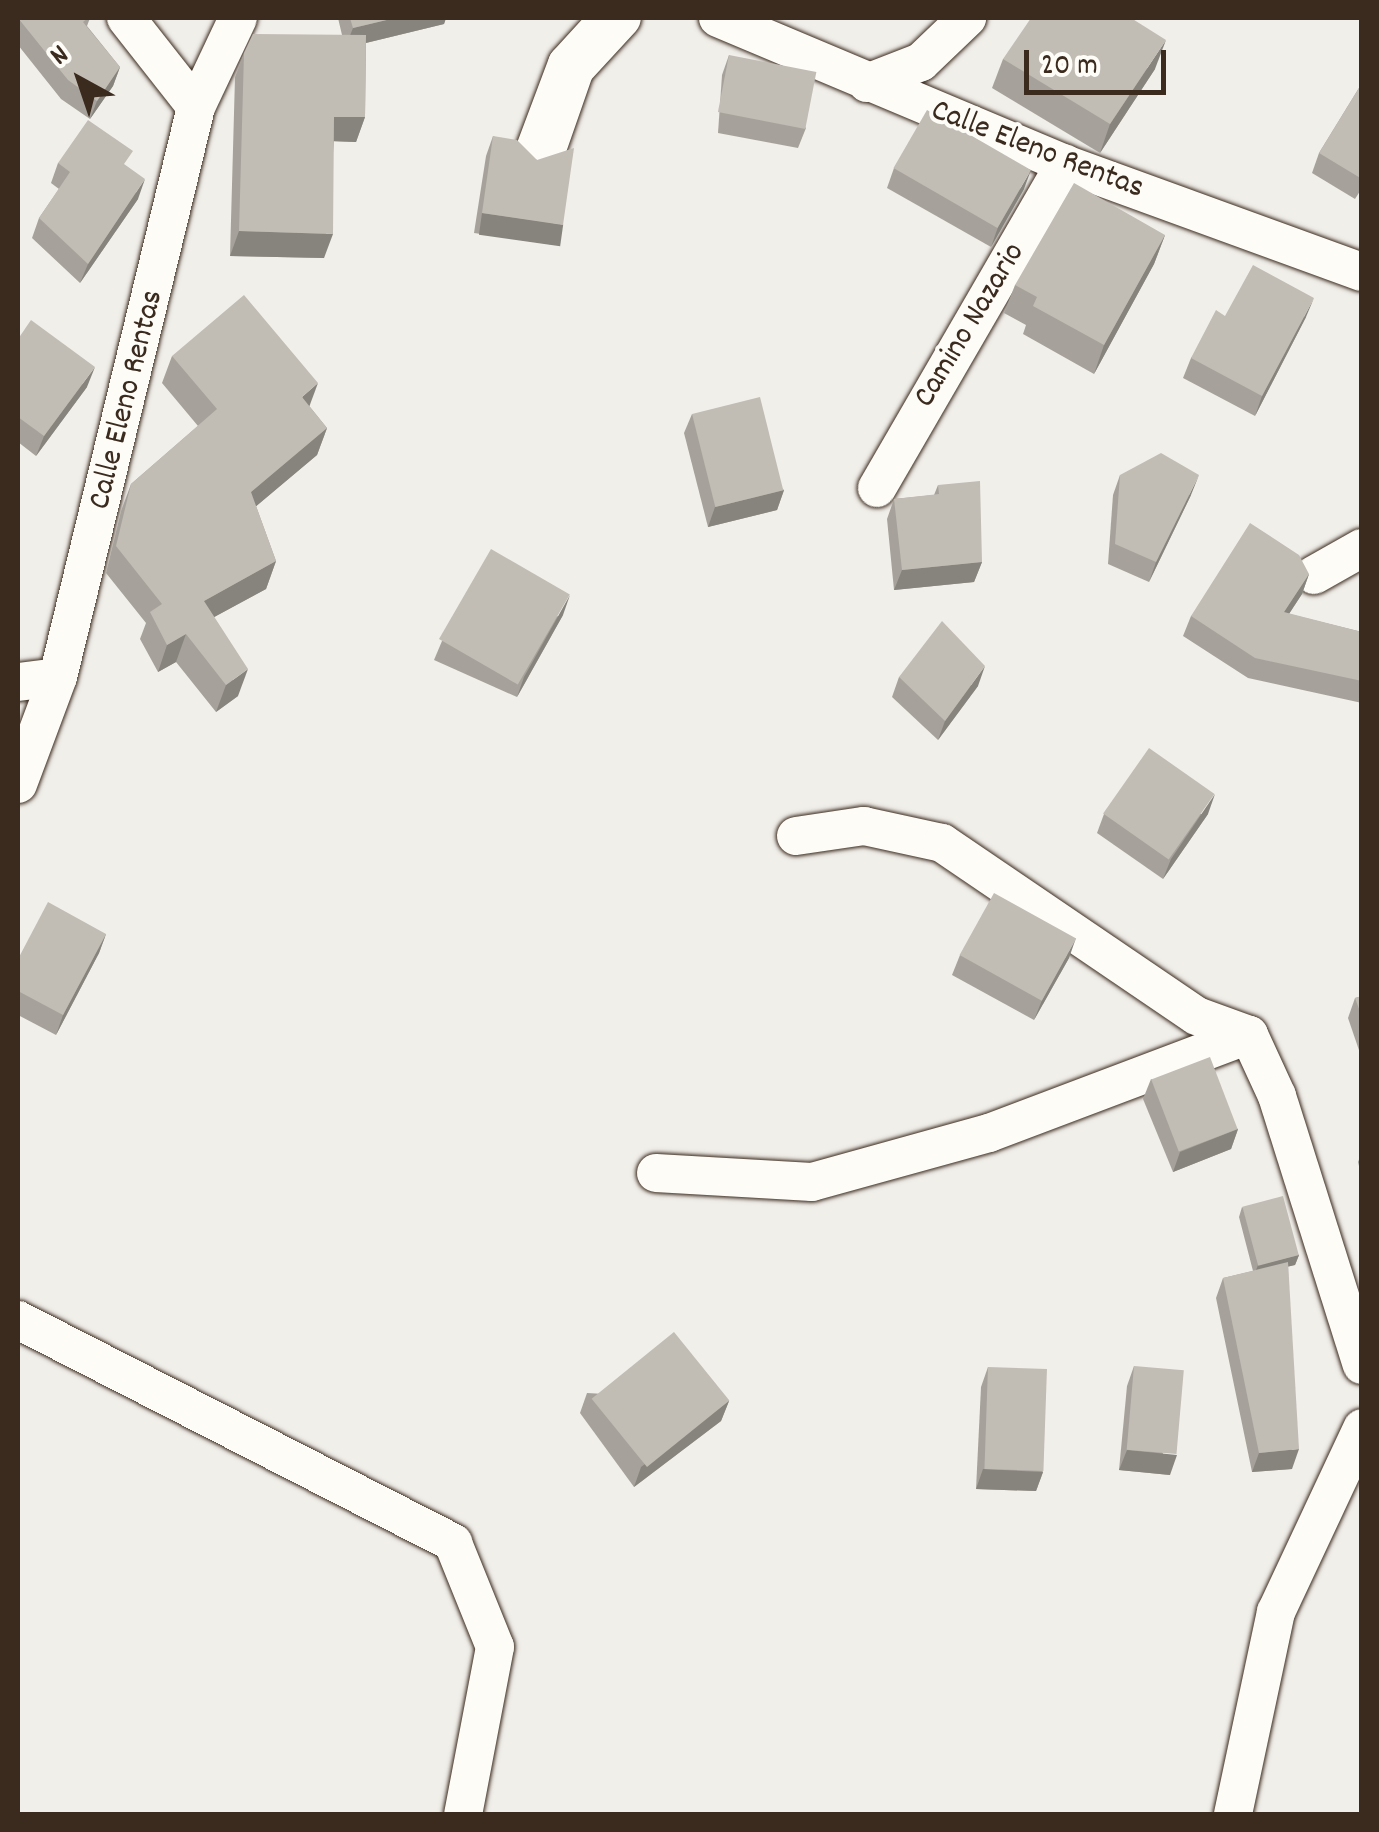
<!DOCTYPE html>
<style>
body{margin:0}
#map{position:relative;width:1379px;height:1832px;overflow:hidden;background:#f1efea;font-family:Dekko,sans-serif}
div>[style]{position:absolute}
.roads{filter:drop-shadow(0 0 2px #3b2a1e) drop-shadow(0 0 2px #3b2a1e)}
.street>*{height:38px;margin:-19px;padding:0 19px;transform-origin:19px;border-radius:19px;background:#fdfcf7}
.wall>*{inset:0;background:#a6a29b}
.shaded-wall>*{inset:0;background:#87847e;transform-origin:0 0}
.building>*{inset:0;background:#c1bcb4;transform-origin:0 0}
span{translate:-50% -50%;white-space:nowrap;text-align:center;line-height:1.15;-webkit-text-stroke:8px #fdfcf7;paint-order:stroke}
.street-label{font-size:32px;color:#3b2a1e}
.frame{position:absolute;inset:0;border:20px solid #3b2a1e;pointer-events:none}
.north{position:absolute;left:30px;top:30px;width:100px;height:100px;-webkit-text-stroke:8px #fdfcf7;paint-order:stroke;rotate:320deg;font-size:28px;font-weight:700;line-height:40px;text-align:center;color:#3b2a1e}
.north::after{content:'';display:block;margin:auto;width:35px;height:45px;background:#3b2a1e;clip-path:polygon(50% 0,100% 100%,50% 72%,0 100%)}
.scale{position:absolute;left:1024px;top:50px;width:142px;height:45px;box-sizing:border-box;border:5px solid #3b2a1e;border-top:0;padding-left:12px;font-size:30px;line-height:35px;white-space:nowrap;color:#3b2a1e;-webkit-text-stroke:8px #fdfcf7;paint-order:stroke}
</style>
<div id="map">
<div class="roads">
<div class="street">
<i style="left:126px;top:18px;width:113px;rotate:51.8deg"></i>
<i style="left:609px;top:18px;width:62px;rotate:132.4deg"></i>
<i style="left:567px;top:64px;width:99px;rotate:110.6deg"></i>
<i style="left:532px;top:157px;width:12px;rotate:5deg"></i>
<i style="left:544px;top:158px;width:94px;rotate:-70.8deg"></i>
<i style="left:575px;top:69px;width:69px;rotate:-47.3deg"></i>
<i style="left:718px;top:18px;width:376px;rotate:22.8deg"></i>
<i style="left:1065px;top:164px;width:316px;rotate:20deg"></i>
<i style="left:867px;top:83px;width:58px;rotate:-21.3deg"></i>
<i style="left:921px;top:62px;width:64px;rotate:-43.7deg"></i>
<i style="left:877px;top:488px;width:375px;rotate:-59.9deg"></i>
<i style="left:1314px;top:575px;width:55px;rotate:-29.4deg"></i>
<i style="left:18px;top:682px;width:40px;rotate:-7.1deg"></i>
<i style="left:18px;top:784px;width:114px;rotate:-69.5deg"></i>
<i style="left:58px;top:677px;width:586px;rotate:-76.39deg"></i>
<i style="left:196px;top:107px;width:98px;rotate:-64.7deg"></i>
<i style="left:796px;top:836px;width:69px;rotate:-8.4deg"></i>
<i style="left:864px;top:826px;width:80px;rotate:12.3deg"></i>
<i style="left:942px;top:843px;width:308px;rotate:34.2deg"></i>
<i style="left:1197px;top:1016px;width:55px;rotate:20.1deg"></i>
<i style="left:656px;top:1173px;width:156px;rotate:3.3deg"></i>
<i style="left:812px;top:1182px;width:184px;rotate:-15.5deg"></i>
<i style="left:989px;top:1133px;width:278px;rotate:-20.7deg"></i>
<i style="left:1249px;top:1035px;width:67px;rotate:65.3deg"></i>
<i style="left:1277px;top:1096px;width:282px;rotate:72.5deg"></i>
<i style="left:18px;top:1320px;width:489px;rotate:27.1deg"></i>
<i style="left:453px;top:1543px;width:112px;rotate:68deg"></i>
<i style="left:495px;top:1647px;width:170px;rotate:100.8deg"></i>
<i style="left:1233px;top:1814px;width:207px;rotate:-78deg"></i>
<i style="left:1276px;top:1612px;width:203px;rotate:-64.9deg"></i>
</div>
</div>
<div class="wall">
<i style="clip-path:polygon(18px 18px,90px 18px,87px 26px,120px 67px,113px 86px,90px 119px,61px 99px,18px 45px)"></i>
<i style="clip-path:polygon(338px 18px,446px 18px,444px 24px,366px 43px,365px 117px,356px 142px,334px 141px,324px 258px,230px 256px,235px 77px,244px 53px,342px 35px)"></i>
<i style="clip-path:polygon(729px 55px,806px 128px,798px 148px,718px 133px,722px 75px)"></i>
<i style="clip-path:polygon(1003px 59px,1155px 69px,1100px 153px,992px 88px)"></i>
<i style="clip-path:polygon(1362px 83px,1362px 188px,1355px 199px,1312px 173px,1319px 153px)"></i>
<i style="clip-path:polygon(493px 136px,537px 160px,555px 245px,474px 233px,486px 156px)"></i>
<i style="clip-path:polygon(58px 163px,127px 167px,138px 199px,80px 283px,32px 238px,39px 218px,59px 189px,51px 183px)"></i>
<i style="clip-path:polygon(894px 168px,1024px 189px,991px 247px,887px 188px)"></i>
<i style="clip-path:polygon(1165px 235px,1154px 264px,1094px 374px,1023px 334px,1026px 325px,1004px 313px,1015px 285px)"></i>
<i style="clip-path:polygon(1225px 316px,1306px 317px,1255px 416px,1183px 378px,1191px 358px)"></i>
<i style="clip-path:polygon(18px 339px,87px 387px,36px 456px,18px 442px)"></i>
<i style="clip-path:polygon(172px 356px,310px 407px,327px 428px,317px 455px,256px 506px,276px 561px,266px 589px,214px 617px,238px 696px,216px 712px,176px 662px,158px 672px,140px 639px,146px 623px,106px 573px,121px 511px,131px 484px,198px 426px,162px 383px)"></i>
<i style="clip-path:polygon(692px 414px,784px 490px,777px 510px,708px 527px,684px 433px)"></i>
<i style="clip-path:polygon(1120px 475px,1191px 495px,1149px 582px,1108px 564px,1113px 495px)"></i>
<i style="clip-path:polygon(938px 485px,982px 562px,974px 582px,894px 590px,887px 519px,894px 499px,934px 495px)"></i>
<i style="clip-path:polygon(1309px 574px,1302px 594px,1289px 614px,1362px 632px,1362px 703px,1248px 678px,1183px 636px,1191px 616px)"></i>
<i style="clip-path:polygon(563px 615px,517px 697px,434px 660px,442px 641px)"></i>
<i style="clip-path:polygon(899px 677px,978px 686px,938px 740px,892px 697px)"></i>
<i style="clip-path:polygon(1104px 814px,1208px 814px,1163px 879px,1097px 833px)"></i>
<i style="clip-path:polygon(106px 934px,99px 953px,56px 1035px,18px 1015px,18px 959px)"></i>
<i style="clip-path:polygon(960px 955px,1069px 958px,1034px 1020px,952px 975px)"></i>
<i style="clip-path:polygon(1362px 996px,1362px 1059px,1348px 1018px,1355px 998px)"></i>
<i style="clip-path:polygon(1151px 1079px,1238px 1129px,1231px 1149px,1173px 1172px,1143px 1099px)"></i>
<i style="clip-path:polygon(1362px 1152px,1362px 1178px,1358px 1162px)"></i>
<i style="clip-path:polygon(1242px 1207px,1299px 1255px,1295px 1265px,1288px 1266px,1292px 1469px,1252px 1472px,1216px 1298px,1223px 1278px,1253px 1271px,1239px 1217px)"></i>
<i style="clip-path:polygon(1134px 1366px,1170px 1475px,1119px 1470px,1127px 1386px)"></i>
<i style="clip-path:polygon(988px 1367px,1043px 1472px,1036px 1491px,976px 1489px,981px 1387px)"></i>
<i style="clip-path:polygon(587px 1393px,729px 1401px,721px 1421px,634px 1487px,580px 1413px)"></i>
</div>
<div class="shaded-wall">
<i style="clip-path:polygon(395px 18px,446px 18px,444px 24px,345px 48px,353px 28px)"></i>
<i style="clip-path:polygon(1166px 40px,1155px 69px,1100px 153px,1110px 124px)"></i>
<i style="clip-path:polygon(120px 67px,113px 86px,90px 119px,97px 101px)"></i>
<i style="clip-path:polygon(334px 117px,365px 117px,356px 142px,326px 141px)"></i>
<i style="clip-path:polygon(1031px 170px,1024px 189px,991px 247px,998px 227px)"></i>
<i style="clip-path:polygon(145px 179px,138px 199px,80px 283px,88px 264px)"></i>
<i style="left:482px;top:213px;width:82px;height:22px;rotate:8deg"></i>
<i style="clip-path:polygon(239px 231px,333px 234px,324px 258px,230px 256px)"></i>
<i style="clip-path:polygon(1165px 235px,1154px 264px,1094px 374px,1104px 345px)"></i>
<i style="clip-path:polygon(1314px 298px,1306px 317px,1255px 416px,1262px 396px)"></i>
<i style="clip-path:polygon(95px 367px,87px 387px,36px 456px,44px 436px)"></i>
<i style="clip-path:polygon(318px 383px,308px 410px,302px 397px)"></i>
<i style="clip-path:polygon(327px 428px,317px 455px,241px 519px,251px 492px)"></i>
<i style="clip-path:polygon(1199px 475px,1191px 495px,1149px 582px,1156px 562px)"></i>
<i style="clip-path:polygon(784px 490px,777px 510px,708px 527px,715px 507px)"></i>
<i style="clip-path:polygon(276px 561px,266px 589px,194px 628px,204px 601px)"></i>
<i style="clip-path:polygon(982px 562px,974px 582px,894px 590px,902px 570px)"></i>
<i style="clip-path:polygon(1309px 574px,1302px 594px,1277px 632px,1284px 612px)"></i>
<i style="clip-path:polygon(570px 595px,563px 615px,517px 697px,524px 677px)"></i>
<i style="clip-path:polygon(186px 634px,176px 662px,158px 672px,167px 645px)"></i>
<i style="clip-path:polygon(985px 666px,978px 686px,938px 740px,945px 721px)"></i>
<i style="clip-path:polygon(248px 669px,238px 696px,216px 712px,226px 685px)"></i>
<i style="clip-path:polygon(1215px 794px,1208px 814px,1163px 879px,1171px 859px)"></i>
<i style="clip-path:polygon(106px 934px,99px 953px,56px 1035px,63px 1015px)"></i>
<i style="clip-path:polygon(1076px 938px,1069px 958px,1034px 1020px,1042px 1000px)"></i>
<i style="clip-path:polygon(1238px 1129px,1231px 1149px,1173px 1172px,1180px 1152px)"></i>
<i style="clip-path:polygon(1299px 1255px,1295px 1265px,1254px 1275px,1258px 1265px)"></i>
<i style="clip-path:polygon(729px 1401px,721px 1421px,634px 1487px,641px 1467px)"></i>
<i style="clip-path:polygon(1299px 1449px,1292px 1469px,1252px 1472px,1259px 1453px)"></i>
<i style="clip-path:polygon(1127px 1450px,1177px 1455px,1170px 1475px,1119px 1470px)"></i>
<i style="clip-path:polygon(983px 1469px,1043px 1472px,1036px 1491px,976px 1489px)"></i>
</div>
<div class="building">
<i style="clip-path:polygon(18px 18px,88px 18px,83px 22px,120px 67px,97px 101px,68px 80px)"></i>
<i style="clip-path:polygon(350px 18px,395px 18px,353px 28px)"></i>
<i style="clip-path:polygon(1031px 18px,1131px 18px,1166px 40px,1110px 124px,1003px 59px)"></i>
<i style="clip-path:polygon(253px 34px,366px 35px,365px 117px,334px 117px,333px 234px,239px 231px,244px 53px)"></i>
<i style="left:729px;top:55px;width:89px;height:58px;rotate:11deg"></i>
<i style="clip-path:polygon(1362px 83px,1362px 179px,1319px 153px)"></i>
<i style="left:927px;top:110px;width:120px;height:67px;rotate:30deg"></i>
<i style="clip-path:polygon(88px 120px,133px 151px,124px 164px,145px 179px,88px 264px,39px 218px,70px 172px,58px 163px)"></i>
<i style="clip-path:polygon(493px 136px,517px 140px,537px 160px,574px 148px,563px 225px,482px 213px)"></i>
<i style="clip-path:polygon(1074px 183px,1165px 235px,1104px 345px,1033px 306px,1037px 297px,1015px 285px)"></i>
<i style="clip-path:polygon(1253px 265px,1314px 298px,1262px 396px,1191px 358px,1216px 310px,1225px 316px)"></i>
<i style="clip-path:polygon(244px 295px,318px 383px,302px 397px,327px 428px,251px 492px,276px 561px,204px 601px,248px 669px,226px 685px,186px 634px,167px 645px,150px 612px,162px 604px,116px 546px,131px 484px,217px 409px,172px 356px)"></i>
<i style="clip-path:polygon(31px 320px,95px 367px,44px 436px,18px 417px,18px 339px)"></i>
<i style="left:760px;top:397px;width:96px;height:70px;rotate:76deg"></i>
<i style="clip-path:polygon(1161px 453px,1199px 475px,1156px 562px,1115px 544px,1120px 475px)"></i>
<i style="clip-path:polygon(980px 481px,982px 562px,902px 570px,894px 499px,939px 494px,938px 485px)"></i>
<i style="clip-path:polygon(1250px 523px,1299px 555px,1309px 574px,1284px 612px,1362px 632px,1362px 681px,1255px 658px,1191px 616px)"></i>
<i style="left:491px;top:549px;width:91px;height:104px;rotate:30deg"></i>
<i style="clip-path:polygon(942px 621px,985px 666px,945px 721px,899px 677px)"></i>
<i style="left:1149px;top:748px;width:80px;height:80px;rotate:35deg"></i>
<i style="left:994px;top:893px;width:94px;height:71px;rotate:29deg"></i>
<i style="clip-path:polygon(48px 902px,106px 934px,63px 1015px,18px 991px,18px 959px)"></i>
<i style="clip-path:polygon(1362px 996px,1362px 1017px,1355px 998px)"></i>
<i style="left:1210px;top:1057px;width:77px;height:63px;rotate:69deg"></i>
<i style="left:1283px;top:1196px;width:61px;height:42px;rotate:75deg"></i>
<i style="clip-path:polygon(1288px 1262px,1299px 1449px,1259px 1453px,1223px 1278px)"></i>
<i style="left:674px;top:1332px;width:88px;height:106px;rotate:51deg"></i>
<i style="left:1134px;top:1366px;width:50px;height:84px;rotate:5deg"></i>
<i style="left:988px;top:1367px;width:59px;height:102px;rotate:2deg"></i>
</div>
<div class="street-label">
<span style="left:1037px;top:151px;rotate:21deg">Calle Eleno Rentas</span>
<span style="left:971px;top:326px;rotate:-59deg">Camino Nazario</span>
<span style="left:128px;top:400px;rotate:-76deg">Calle Eleno Rentas</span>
</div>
<div class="frame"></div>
<div class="north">N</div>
<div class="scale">20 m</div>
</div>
